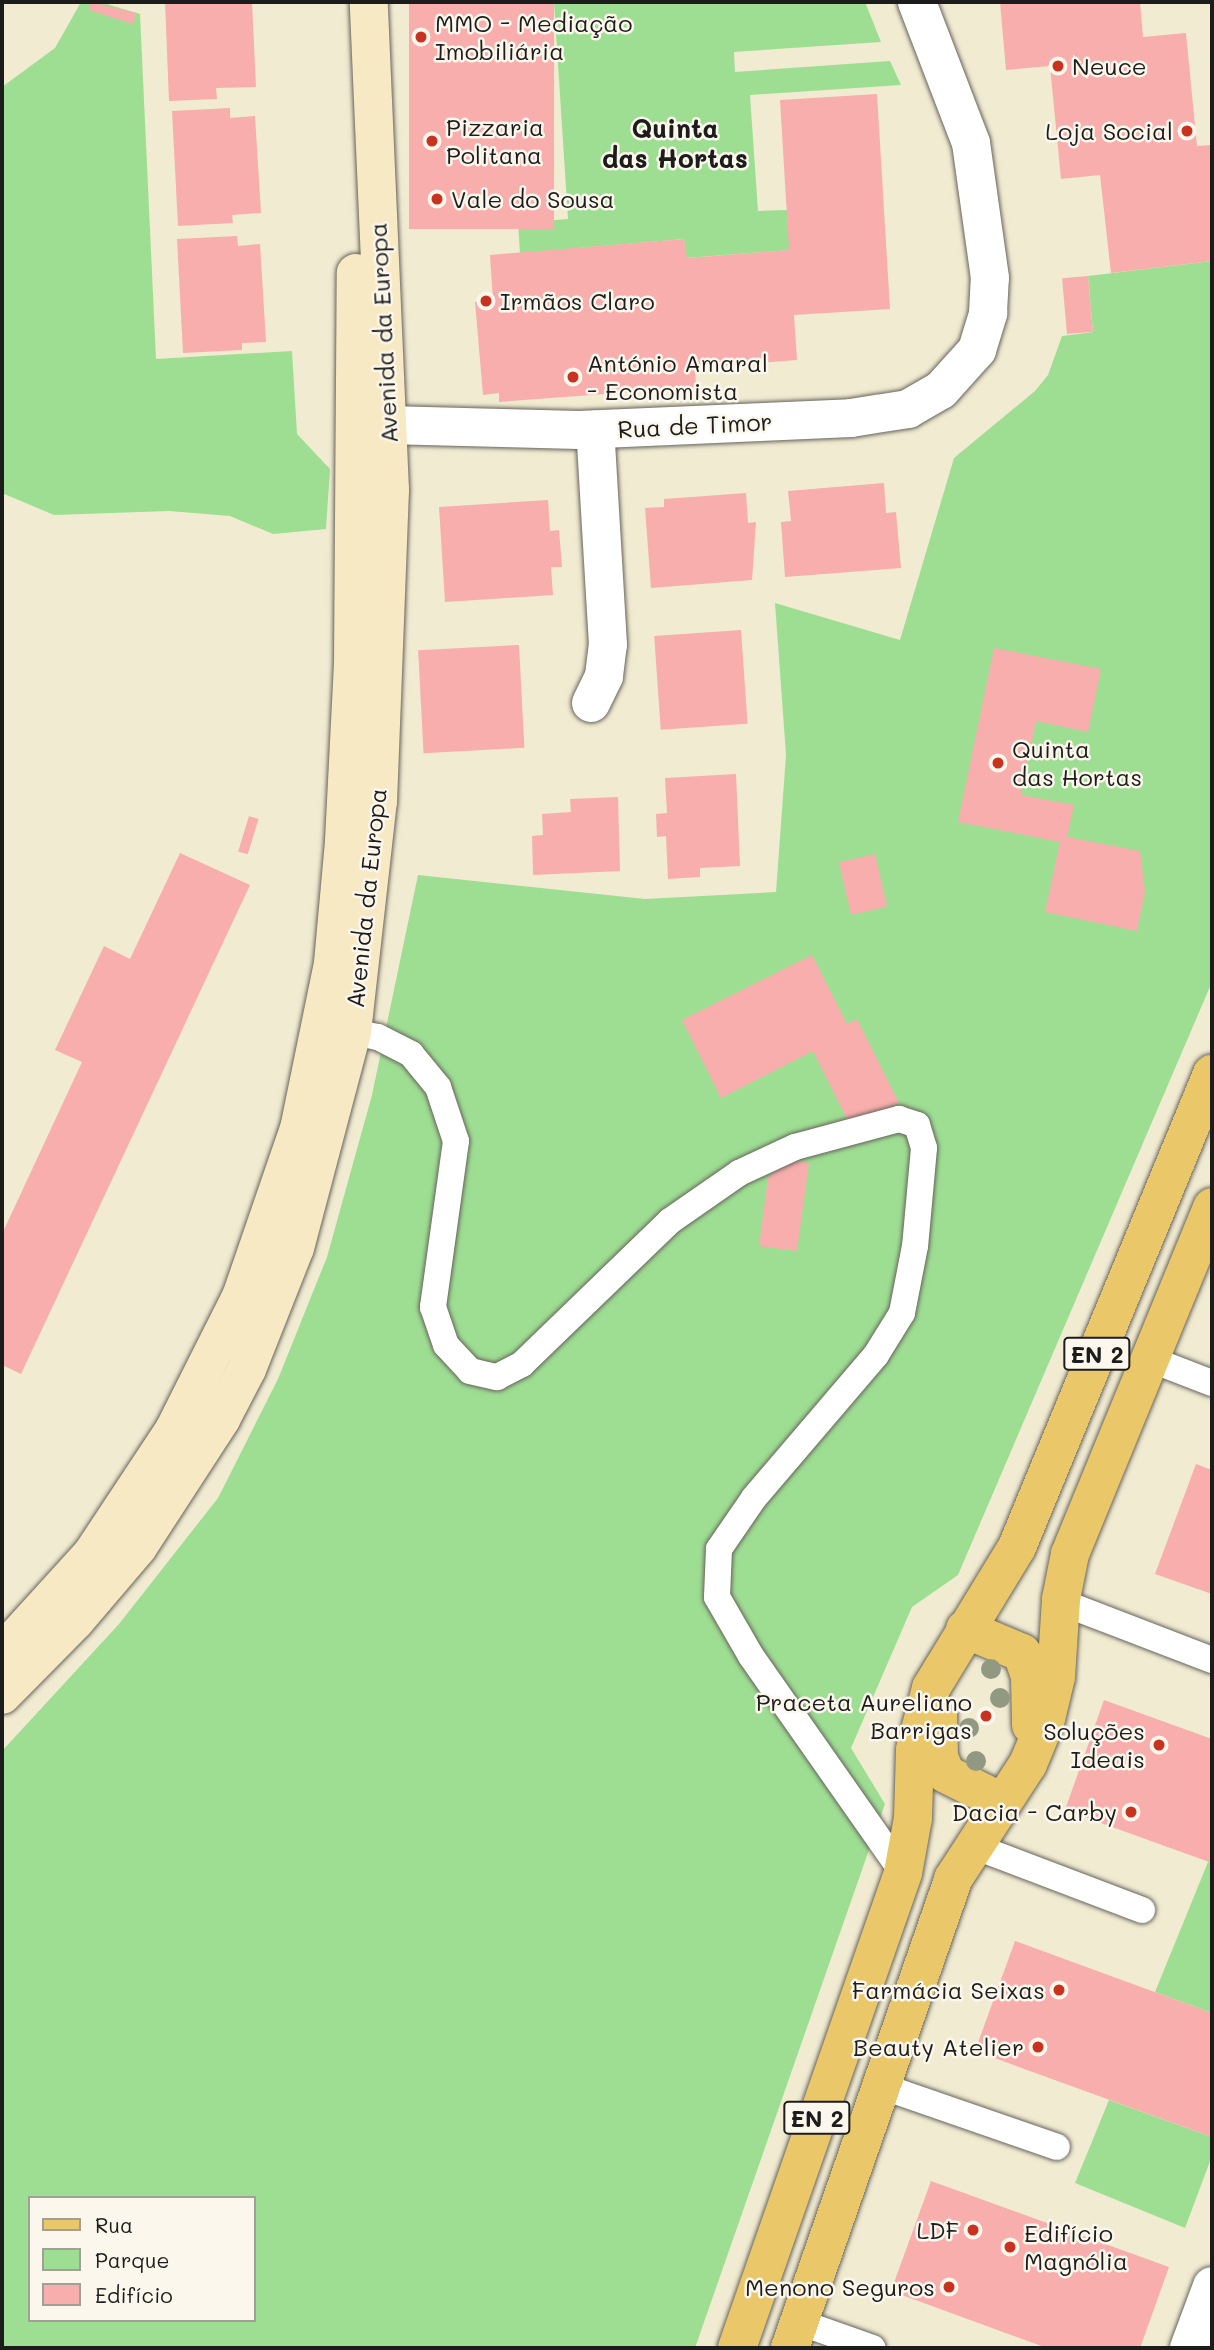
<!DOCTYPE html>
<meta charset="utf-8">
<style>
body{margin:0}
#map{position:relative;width:1214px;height:2350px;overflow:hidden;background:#f1ebd2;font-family:Mali,sans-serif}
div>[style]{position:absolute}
.green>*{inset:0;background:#9ede93}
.building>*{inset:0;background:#f7aeac;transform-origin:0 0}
.roads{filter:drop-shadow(0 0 2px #67645c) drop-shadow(0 0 2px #67645c)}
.lane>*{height:26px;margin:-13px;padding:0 13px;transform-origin:13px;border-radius:13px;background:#fff}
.street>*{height:38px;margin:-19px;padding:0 19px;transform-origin:19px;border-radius:19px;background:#fff}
.secondary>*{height:38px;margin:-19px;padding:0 19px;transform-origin:19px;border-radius:19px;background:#f7e9c3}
.primary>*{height:38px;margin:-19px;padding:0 19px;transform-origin:19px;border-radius:19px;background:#eac769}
.trees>*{width:20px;height:20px;margin:-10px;border-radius:50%;background:#919982}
.dots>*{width:19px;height:19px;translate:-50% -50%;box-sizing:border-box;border:4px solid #fbf7ec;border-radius:50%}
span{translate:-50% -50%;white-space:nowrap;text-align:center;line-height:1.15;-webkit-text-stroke:5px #fbf7ec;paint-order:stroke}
.shield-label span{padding:2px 5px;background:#fbf7ec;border:2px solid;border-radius:5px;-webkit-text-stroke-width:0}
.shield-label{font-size:23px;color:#1c1c1c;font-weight:700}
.poi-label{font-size:24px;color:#1c1c1c}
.left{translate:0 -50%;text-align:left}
.right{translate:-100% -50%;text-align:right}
.street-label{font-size:24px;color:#1c1c1c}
.neighbourhood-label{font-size:26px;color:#1c1c1c;font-weight:700}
.frame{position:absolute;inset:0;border:4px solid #1c1c1c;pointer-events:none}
.legend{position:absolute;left:28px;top:2196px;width:228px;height:126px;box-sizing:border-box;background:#fbf7ec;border:2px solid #a29f99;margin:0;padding:9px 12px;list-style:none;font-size:21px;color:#1c1c1c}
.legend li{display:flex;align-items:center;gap:14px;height:35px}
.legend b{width:35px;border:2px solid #a29f99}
</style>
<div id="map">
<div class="green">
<i style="clip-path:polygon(81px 2px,100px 2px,140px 14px,156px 359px,292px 351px,297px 434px,330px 469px,326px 529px,273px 534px,230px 516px,169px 511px,54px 515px,2px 493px,2px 87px,55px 48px)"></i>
<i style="clip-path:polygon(554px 2px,865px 2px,881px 42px,734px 52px,735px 72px,890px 61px,901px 85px,750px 95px,758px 211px,787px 210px,790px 250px,686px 258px,684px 239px,520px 253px,518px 223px,568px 219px)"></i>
<i style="clip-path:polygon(evenodd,1212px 261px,1212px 982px,958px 1575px,912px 1607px,851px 1748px,885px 1804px,695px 2348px,2px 2348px,2px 1751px,119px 1624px,218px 1498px,278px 1379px,327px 1257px,372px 1095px,418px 875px,645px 899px,776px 892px,786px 755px,775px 603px,900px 640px,954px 458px,1035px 391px,1048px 375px,1062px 336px,1093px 332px,1088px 276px,1212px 261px,30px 2198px,254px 2198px,254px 2320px,30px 2320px,30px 2198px)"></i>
<i style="clip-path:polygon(1208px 1862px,1212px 1863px,1212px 2013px,1155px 1992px)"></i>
<i style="clip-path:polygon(1109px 2100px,1212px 2137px,1212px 2156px,1185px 2228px,1075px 2183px)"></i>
</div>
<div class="building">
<i style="clip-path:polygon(91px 2px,136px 13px,133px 24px,89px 10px)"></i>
<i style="clip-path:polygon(165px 2px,252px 2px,256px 87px,216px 88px,217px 99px,169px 101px)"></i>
<i style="left:409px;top:2px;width:145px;height:227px"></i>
<i style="clip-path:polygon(1000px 2px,1140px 2px,1143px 37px,1186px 33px,1197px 146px,1212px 145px,1212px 261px,1111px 273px,1100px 175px,1061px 179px,1050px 66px,1006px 70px)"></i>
<i style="clip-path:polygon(877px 94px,890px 309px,794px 315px,797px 360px,695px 368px,696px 387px,499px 402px,499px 393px,483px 395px,475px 302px,493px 301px,490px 255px,684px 239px,687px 258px,789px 250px,780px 100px)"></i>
<i style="clip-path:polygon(230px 108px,230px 118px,255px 116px,261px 213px,232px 215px,233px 223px,178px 226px,172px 111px)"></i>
<i style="clip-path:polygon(237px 236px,238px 246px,260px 244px,266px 342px,242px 343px,242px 350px,183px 353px,177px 239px)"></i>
<i style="left:1088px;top:276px;width:56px;height:26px;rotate:85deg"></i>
<i style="clip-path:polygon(884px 483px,886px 513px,896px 512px,901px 568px,785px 577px,781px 522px,791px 521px,788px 491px)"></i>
<i style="clip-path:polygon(746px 493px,748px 523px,756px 522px,752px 580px,651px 588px,645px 508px,664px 507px,664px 499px)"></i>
<i style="clip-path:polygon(548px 500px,550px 531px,559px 530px,562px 567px,551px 567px,553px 595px,445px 602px,439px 507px)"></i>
<i style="left:741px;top:630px;width:94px;height:87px;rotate:86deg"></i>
<i style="left:519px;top:645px;width:103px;height:101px;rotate:87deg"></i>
<i style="clip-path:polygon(994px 648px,1101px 669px,1088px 732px,1036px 721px,1021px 795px,1074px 805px,1067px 837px,1140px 851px,1145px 892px,1137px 931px,1045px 912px,1060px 842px,958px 822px)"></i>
<i style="clip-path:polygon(736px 774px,740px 866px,700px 868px,700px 877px,668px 879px,666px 836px,657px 837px,656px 814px,667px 813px,665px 778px)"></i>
<i style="clip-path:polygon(618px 797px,620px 871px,533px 875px,532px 836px,543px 835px,542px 814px,571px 812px,570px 799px)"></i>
<i style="left:249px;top:816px;width:10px;height:37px;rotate:17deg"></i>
<i style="clip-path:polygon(180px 853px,250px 885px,21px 1374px,2px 1365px,2px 1234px,82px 1062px,55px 1050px,104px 946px,130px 959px)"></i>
<i style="left:875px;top:854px;width:54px;height:37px;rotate:77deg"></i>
<i style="clip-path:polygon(812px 955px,847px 1024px,857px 1019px,899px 1103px,851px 1127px,813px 1051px,721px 1098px,682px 1020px)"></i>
<i style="clip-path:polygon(784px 1160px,809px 1163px,797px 1251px,759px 1246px,768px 1178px)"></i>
<i style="clip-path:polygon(1196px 1464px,1212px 1470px,1212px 1594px,1155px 1574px)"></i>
<i style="clip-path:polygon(1104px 1700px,1212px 1739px,1212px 1863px,1065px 1810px)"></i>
<i style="clip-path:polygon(1015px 1941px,1212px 2013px,1212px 2137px,975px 2051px)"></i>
<i style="clip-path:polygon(931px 2181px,1169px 2267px,1140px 2348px,1047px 2348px,891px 2291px)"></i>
</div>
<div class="roads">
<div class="lane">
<i style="left:352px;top:1032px;width:26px;rotate:11deg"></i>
<i style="left:378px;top:1037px;width:37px;rotate:27deg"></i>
<i style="left:411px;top:1054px;width:43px;rotate:50.7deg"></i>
<i style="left:438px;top:1087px;width:57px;rotate:71.6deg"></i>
<i style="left:456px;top:1141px;width:168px;rotate:97.9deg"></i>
<i style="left:433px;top:1307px;width:40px;rotate:71.1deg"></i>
<i style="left:446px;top:1345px;width:35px;rotate:47deg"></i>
<i style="left:470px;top:1371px;width:28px;rotate:13deg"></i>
<i style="left:497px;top:1377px;width:28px;rotate:-27deg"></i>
<i style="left:522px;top:1364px;width:206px;rotate:-44deg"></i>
<i style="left:670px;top:1221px;width:84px;rotate:-34.8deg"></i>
<i style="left:739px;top:1173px;width:62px;rotate:-24.9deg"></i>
<i style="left:795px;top:1147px;width:108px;rotate:-15.1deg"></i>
<i style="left:899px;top:1119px;width:19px;rotate:18deg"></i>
<i style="left:917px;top:1125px;width:24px;rotate:73deg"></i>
<i style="left:924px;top:1148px;width:98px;rotate:95.2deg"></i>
<i style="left:915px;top:1246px;width:68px;rotate:101deg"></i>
<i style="left:902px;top:1313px;width:49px;rotate:121.8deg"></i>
<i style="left:876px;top:1355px;width:188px;rotate:130.5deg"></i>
<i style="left:754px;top:1498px;width:62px;rotate:124.5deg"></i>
<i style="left:719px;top:1549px;width:48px;rotate:92.4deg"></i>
<i style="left:717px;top:1597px;width:68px;rotate:60deg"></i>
<i style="left:751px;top:1656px;width:265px;rotate:55deg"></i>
<i style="left:1150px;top:1359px;width:66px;rotate:21.2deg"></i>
<i style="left:1061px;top:1602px;width:162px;rotate:21deg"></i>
<i style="left:971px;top:1845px;width:183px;rotate:20.8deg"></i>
<i style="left:881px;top:2086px;width:186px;rotate:19.1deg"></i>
<i style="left:799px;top:2322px;width:78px;rotate:19.4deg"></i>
</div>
<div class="street">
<i style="left:387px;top:425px;width:192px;rotate:1.5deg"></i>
<i style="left:579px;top:430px;width:272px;rotate:-2.5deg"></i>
<i style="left:851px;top:418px;width:58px;rotate:-9deg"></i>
<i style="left:908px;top:409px;width:38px;rotate:-30deg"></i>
<i style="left:941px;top:390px;width:54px;rotate:-48deg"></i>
<i style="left:977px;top:350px;width:39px;rotate:-73deg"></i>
<i style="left:988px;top:313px;width:35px;rotate:-87deg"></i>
<i style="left:990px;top:278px;width:136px;rotate:-98deg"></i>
<i style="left:971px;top:143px;width:151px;rotate:-111deg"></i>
<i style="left:591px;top:703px;width:30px;rotate:-64deg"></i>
<i style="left:604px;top:676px;width:31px;rotate:-83deg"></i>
<i style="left:608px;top:645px;width:216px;rotate:-93.4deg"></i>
<i style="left:1189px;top:2348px;width:66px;rotate:-69.6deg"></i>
</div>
<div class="secondary">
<i style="left:2px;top:1653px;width:134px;rotate:-47.7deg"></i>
<i style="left:92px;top:1554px;width:149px;rotate:-56.5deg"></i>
<i style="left:174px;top:1430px;width:149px;rotate:-63.3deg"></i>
<i style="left:241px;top:1297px;width:178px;rotate:-71deg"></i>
<i style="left:299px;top:1129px;width:169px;rotate:-78.4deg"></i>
<i style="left:333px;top:963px;width:122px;rotate:-84.8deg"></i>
<i style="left:344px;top:841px;width:176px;rotate:-87.1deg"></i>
<i style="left:353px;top:665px;width:392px;rotate:-89.6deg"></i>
<i style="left:2px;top:1695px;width:104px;rotate:-45.4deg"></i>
<i style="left:75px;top:1621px;width:97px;rotate:-49.6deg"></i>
<i style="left:138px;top:1547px;width:153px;rotate:-57deg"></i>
<i style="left:221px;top:1419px;width:56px;rotate:-62.5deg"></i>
<i style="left:247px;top:1369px;width:130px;rotate:-68.4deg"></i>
<i style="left:295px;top:1248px;width:223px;rotate:-75.2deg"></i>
<i style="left:352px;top:1032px;width:231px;rotate:-83.6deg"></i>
<i style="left:378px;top:802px;width:312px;rotate:-87.8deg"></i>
<i style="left:390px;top:490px;width:488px;rotate:-92.5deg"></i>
</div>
<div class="primary">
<i style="left:965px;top:1629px;width:62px;rotate:22.8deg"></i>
<i style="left:1022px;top:1653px;width:24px;rotate:71deg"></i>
<i style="left:1030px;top:1676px;width:49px;rotate:88.8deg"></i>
<i style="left:938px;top:1714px;width:43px;rotate:88.7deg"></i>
<i style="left:939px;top:1757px;width:18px;rotate:68deg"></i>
<i style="left:946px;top:1774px;width:63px;rotate:26.6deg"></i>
<i style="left:737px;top:2348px;width:503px;rotate:-70.74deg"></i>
<i style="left:903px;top:1873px;width:56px;rotate:-79.7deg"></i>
<i style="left:913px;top:1818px;width:68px;rotate:-88.3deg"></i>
<i style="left:915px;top:1750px;width:64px;rotate:-75.5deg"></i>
<i style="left:931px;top:1688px;width:165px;rotate:-58.6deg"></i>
<i style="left:1017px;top:1547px;width:512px;rotate:-67.6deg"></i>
<i style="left:790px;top:2348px;width:497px;rotate:-70.8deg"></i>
<i style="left:953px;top:1879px;width:137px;rotate:-56.9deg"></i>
<i style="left:1028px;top:1764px;width:44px;rotate:-67.5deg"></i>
<i style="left:1045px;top:1723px;width:47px;rotate:-76.6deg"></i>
<i style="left:1056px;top:1677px;width:78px;rotate:-86.3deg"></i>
<i style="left:1061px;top:1599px;width:46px;rotate:-78.7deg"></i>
<i style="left:1070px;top:1554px;width:375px;rotate:-67.7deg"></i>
</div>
</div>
<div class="trees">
<i style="left:991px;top:1669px"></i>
<i style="left:1000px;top:1698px"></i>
<i style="left:969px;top:1728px"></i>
<i style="left:976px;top:1761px"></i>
</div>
<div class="dots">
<i style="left:421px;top:37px;background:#c8321e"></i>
<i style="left:1058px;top:66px;background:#c8321e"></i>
<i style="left:1187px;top:131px;background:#c8321e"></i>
<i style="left:432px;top:141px;background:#c8321e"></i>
<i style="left:437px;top:199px;background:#c8321e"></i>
<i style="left:486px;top:301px;background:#c8321e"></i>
<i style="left:573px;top:377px;background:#c8321e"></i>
<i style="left:998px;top:763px;background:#c8321e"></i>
<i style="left:986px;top:1716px;background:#c8321e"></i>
<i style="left:1159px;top:1745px;background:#c8321e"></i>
<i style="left:1131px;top:1812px;background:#c8321e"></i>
<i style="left:1059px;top:1990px;background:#c8321e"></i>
<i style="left:1038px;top:2047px;background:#c8321e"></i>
<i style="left:973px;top:2230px;background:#c8321e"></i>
<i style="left:1010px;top:2247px;background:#c8321e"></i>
<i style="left:949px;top:2287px;background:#c8321e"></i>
</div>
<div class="shield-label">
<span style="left:1097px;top:1354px">EN 2</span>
<span style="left:817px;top:2118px">EN 2</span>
</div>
<div class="poi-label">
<span class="left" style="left:435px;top:37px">MMO - Mediação<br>Imobiliária</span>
<span class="left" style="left:1072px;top:66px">Neuce</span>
<span class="left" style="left:446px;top:141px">Pizzaria<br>Politana</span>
<span class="right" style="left:1173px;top:131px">Loja Social</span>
<span class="left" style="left:451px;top:199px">Vale do Sousa</span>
<span class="left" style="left:500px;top:301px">Irmãos Claro</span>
<span class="left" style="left:587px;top:377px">António Amaral<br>- Economista</span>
<span class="left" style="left:1012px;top:763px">Quinta<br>das Hortas</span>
<span class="right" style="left:972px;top:1716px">Praceta Aureliano<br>Barrigas</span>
<span class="right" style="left:1145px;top:1745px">Soluções<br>Ideais</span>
<span class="right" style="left:1117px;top:1812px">Dacia - Carby</span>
<span class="right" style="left:1045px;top:1990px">Farmácia Seixas</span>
<span class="right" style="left:1024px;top:2047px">Beauty Atelier</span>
<span class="right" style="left:959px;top:2230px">LDF</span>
<span class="left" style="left:1024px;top:2247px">Edifício<br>Magnólia</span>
<span class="right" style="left:935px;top:2287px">Menono Seguros</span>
</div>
<div class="street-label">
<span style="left:383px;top:333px;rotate:-93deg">Avenida da Europa</span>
<span style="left:695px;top:425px;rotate:-3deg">Rua de Timor</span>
<span style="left:366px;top:898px;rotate:-84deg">Avenida da Europa</span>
</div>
<div class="neighbourhood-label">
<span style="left:675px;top:144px">Quinta<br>das Hortas</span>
</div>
<div class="frame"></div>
<ul class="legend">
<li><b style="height:9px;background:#eac769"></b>Rua</li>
<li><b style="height:19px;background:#9ede93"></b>Parque</li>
<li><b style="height:19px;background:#f7aeac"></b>Edifício</li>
</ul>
</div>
